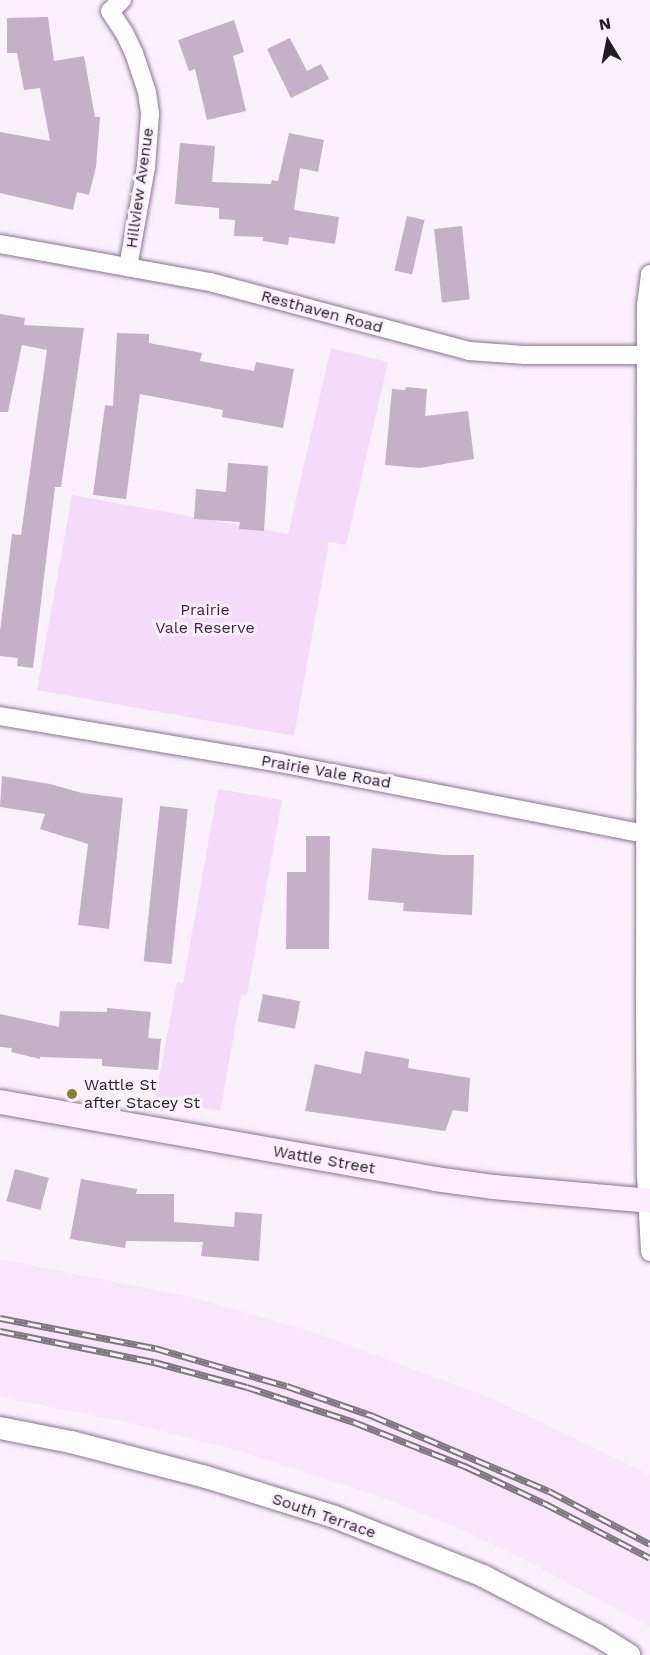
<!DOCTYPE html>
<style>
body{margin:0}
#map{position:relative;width:650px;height:1655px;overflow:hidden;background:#faf1fc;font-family:"Work Sans",sans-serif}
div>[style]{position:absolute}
.built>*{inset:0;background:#fae4fe}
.green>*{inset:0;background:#f6dafb}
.building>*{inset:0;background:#c5afc9;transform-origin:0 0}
.roads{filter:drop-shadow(0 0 2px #89758d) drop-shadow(0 0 2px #89758d)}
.minor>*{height:18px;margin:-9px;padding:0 9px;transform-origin:9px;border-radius:9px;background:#fff}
.tertiary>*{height:22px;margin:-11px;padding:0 11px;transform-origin:11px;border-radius:11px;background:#fff}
.secondary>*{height:24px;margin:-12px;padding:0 12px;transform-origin:12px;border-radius:12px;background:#fcedfe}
.rail>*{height:7px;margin-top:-3.5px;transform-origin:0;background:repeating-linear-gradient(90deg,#faf1fc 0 14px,#7f7681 0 28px);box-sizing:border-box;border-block:2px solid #7f7681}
.dots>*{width:16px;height:16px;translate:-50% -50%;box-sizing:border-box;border:3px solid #faf1fc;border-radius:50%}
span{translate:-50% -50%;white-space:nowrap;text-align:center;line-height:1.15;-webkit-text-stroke:6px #faf1fc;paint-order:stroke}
.street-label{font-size:16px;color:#231b25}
.park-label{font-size:16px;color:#481a50}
.poi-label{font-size:16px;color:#231b25}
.left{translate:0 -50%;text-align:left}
.north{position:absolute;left:578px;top:12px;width:60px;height:60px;-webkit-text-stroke:4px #faf1fc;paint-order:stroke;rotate:350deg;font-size:16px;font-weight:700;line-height:24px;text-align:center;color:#231b25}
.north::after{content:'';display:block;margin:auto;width:21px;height:27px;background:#231b25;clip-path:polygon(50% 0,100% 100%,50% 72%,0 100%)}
</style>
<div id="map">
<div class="built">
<i style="clip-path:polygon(0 1259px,187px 1296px,313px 1332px,491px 1398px,650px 1475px,650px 1627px,527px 1561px,458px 1528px,378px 1496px,236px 1450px,130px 1423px,0 1397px)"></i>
</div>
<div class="green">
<i style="clip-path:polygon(331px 348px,388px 362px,346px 545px,329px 542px,294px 736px,37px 690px,72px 495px,288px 534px)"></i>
<i style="clip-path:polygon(218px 789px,282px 800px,247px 995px,241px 995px,220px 1111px,155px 1099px,177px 982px,183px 983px)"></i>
</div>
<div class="building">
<i style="clip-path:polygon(48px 17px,54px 61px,84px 56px,95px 117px,100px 117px,96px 167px,89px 195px,77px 192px,73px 210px,0 193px,0 132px,50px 141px,40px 88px,24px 90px,17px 53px,7px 53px,7px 18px)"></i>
<i style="clip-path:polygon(234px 20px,244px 52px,233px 56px,246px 111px,207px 120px,195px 69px,189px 71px,178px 40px)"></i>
<i style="clip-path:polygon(290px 38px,307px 71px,321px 64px,329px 79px,291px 98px,267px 49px)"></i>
<i style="clip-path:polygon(289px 133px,324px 140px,318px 172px,300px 168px,294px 210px,339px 217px,335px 244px,289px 237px,288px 245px,263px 241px,263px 237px,234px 236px,235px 220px,219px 219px,219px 208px,175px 204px,180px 143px,215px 146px,212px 182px,271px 184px,272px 180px,278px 181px)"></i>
<i style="left:407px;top:216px;width:18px;height:56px;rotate:13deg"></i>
<i style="left:462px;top:226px;width:74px;height:28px;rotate:84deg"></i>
<i style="clip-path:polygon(0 314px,25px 318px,24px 325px,84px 328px,61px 487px,55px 487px,33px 668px,17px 666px,18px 658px,0 656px,0 631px,12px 534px,21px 535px,47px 350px,22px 345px,8px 412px,0 412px)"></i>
<i style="clip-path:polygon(117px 333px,149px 334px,149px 343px,202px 353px,200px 361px,254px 371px,256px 362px,294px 369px,283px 428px,222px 417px,223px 410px,140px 394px,126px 499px,93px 495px,105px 405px,113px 406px)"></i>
<i style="clip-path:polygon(406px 387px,427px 389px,425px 416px,468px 411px,474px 459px,420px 468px,385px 465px,392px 389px,405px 390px)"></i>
<i style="clip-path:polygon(228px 463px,268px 466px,264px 531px,239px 529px,240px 522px,194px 519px,196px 489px,226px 492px)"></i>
<i style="clip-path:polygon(2px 776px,50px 784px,82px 793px,123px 798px,109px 929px,78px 925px,88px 844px,40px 829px,45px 814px,0 807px)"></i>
<i style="left:160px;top:806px;width:28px;height:156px;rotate:6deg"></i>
<i style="clip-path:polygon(306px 836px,330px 836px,329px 949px,286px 949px,287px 872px,306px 872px)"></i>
<i style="clip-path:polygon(372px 848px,444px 855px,474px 855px,472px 915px,403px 911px,404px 903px,368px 900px)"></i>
<i style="left:263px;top:994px;width:38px;height:28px;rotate:11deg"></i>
<i style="clip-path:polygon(107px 1008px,151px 1012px,148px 1038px,161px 1039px,158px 1070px,102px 1066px,102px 1059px,40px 1057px,40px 1059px,11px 1052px,12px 1048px,0 1047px,0 1014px,59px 1027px,60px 1011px,107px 1012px)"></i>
<i style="clip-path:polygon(365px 1051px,409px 1059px,408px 1068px,470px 1078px,468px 1112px,453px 1110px,445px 1131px,305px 1111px,315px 1064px,361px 1074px)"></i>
<i style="left:15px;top:1169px;width:35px;height:33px;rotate:15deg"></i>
<i style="clip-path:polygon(81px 1179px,137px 1189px,136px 1194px,174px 1194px,174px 1222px,234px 1227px,235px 1212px,262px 1214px,259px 1261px,201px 1256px,203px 1242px,126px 1241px,125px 1248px,70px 1239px)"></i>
</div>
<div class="roads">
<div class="minor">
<i style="left:122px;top:0;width:16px;rotate:137deg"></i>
<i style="left:110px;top:11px;width:27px;rotate:57deg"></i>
<i style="left:125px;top:34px;width:21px;rotate:65deg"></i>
<i style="left:134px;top:53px;width:41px;rotate:71.6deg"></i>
<i style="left:147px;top:92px;width:22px;rotate:82deg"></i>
<i style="left:150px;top:114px;width:53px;rotate:94.3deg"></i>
<i style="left:146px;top:167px;width:102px;rotate:100.2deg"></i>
<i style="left:0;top:244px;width:213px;rotate:10.3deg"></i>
<i style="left:210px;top:282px;width:268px;rotate:14.9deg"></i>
<i style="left:469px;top:351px;width:56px;rotate:4.1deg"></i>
<i style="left:525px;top:355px;width:121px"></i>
<i style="left:650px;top:274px;width:31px;rotate:97deg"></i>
<i style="left:646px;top:305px;width:702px;rotate:90.08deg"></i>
<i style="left:645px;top:1007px;width:168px;rotate:89.7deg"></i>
<i style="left:646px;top:1175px;width:77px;rotate:87deg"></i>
<i style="left:0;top:716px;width:284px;rotate:9.5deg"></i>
<i style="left:280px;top:763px;width:377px;rotate:11deg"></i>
</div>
<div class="tertiary">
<i style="left:0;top:1428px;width:72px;rotate:11.2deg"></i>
<i style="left:71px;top:1442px;width:139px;rotate:14.5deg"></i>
<i style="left:206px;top:1477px;width:135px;rotate:17.2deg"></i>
<i style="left:335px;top:1517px;width:159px;rotate:21.7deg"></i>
<i style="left:483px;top:1576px;width:128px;rotate:27.4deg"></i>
<i style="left:597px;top:1635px;width:38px;rotate:32deg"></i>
</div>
<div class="secondary">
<i style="left:0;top:1102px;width:442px;rotate:10deg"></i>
<i style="left:435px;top:1179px;width:60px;rotate:7.7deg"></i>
<i style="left:494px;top:1187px;width:157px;rotate:5.1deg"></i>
</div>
</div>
<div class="rail">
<i style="left:0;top:1318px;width:158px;rotate:11deg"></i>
<i style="left:155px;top:1348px;width:137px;rotate:16.1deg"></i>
<i style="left:287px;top:1386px;width:91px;rotate:19.2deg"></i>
<i style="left:373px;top:1416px;width:191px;rotate:23.1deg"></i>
<i style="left:549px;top:1491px;width:114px;rotate:27.7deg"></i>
<i style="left:0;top:1331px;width:157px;rotate:11.4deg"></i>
<i style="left:154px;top:1362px;width:96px;rotate:15deg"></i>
<i style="left:247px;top:1387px;width:113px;rotate:18.1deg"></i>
<i style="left:354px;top:1422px;width:122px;rotate:21.7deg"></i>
<i style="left:467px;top:1467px;width:85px;rotate:25.1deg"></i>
<i style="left:544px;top:1503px;width:119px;rotate:27.4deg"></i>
</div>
<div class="dots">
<i style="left:72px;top:1094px;background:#81842f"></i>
</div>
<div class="street-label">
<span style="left:140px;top:188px;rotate:-82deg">Hillview Avenue</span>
<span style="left:322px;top:312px;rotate:15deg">Resthaven Road</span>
<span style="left:326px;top:772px;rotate:10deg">Prairie Vale Road</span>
<span style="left:324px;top:1160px;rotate:10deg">Wattle Street</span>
<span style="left:324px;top:1516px;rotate:19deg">South Terrace</span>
</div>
<div class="park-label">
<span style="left:205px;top:619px">Prairie<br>Vale Reserve</span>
</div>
<div class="poi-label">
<span class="left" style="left:84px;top:1094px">Wattle St<br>after Stacey St</span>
</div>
<div class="north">N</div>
</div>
